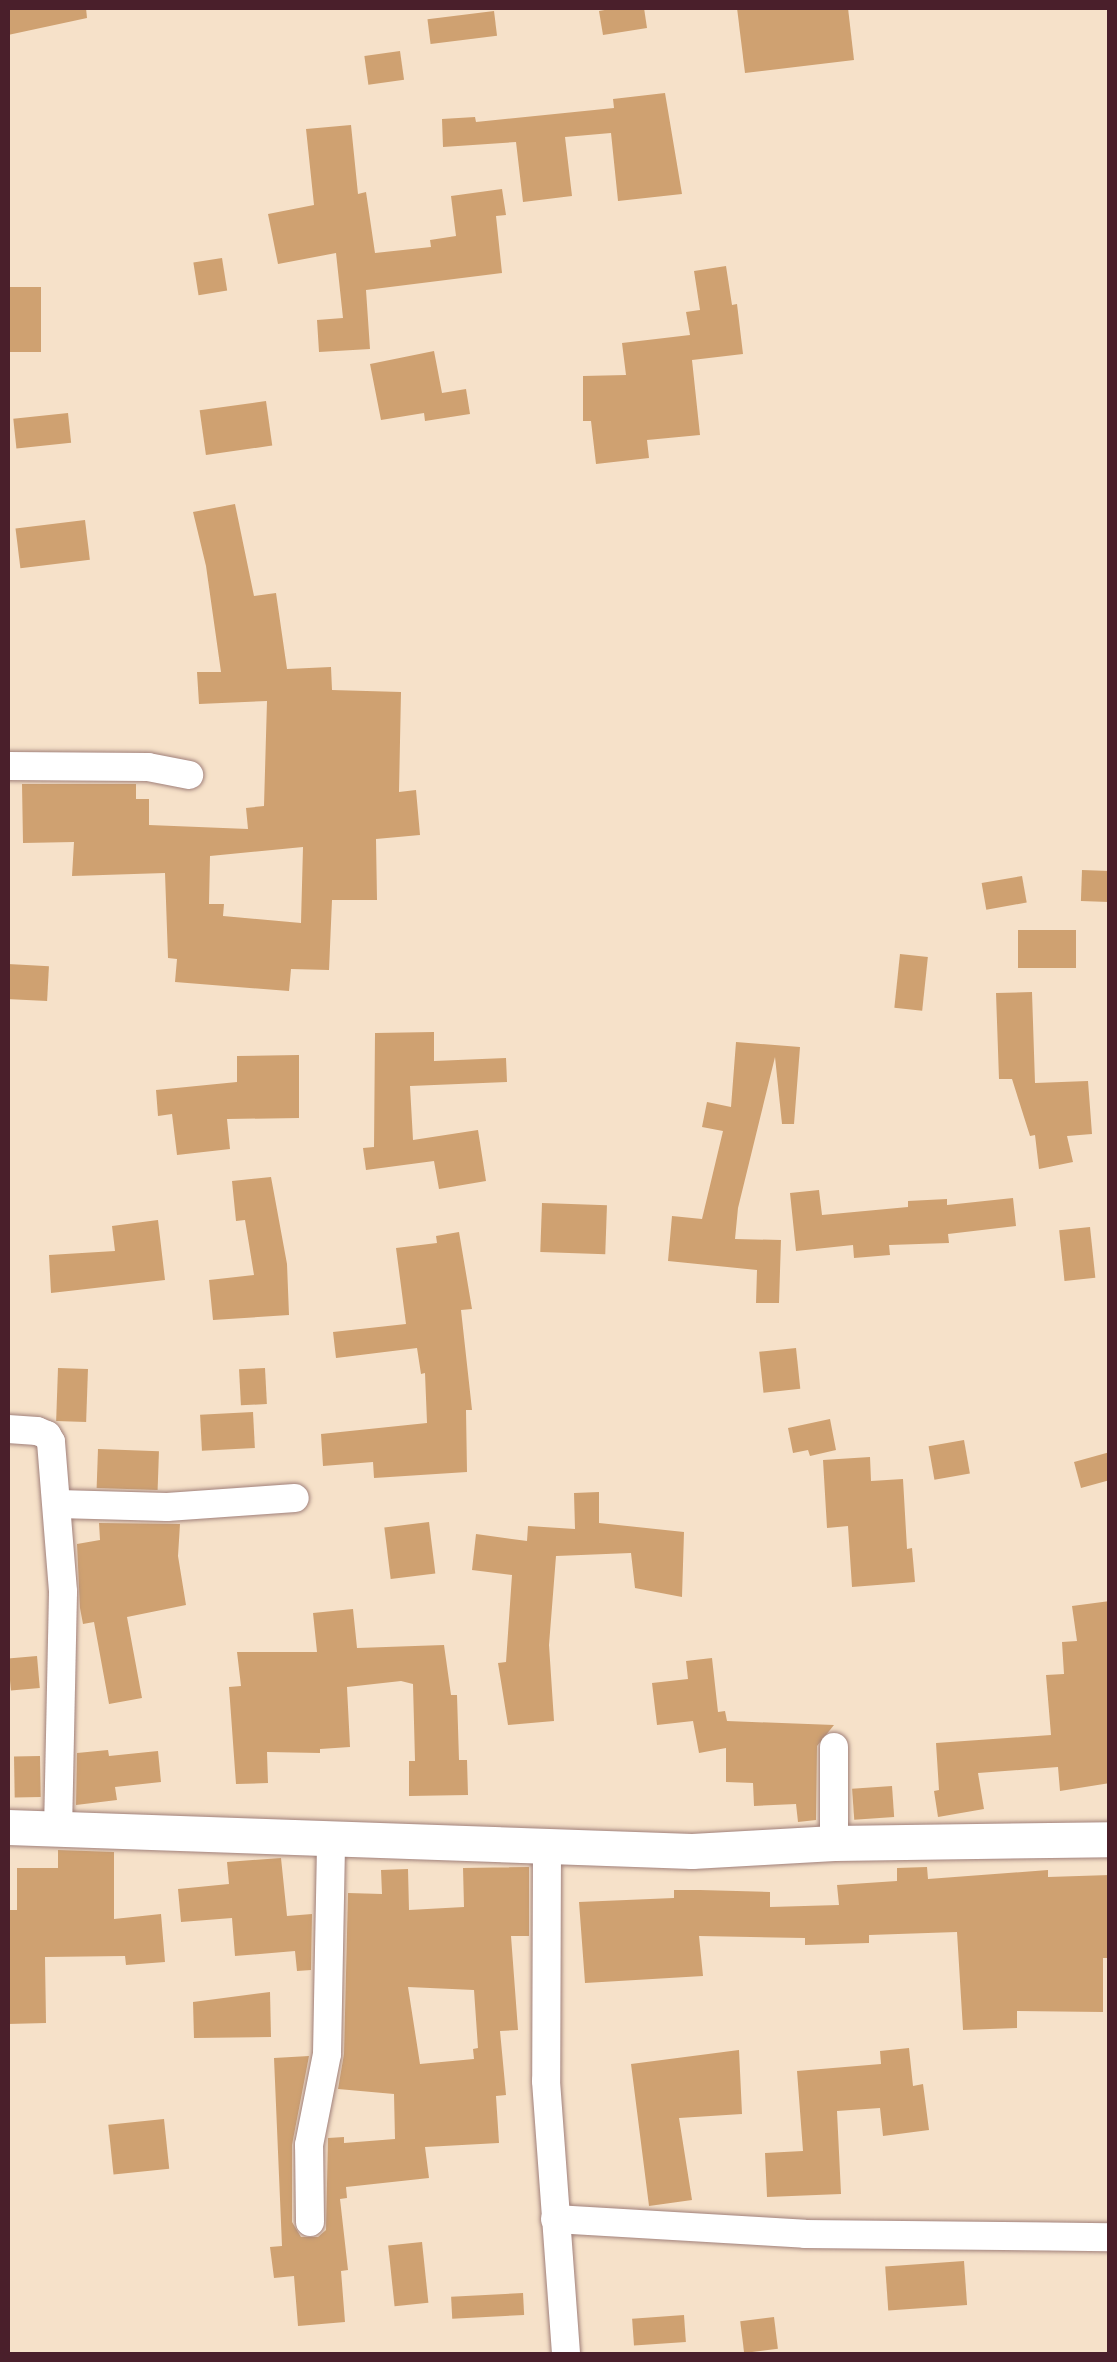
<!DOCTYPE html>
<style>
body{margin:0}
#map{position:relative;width:1117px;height:2362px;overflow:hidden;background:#f6e1c9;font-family:"Shantell Sans",sans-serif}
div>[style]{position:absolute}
.building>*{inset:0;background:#cfa171;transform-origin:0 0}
.roads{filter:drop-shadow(0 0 2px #a0807a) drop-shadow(0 0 2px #a0807a)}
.minor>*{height:28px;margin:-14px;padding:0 14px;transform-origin:14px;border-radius:14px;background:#fff}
.tertiary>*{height:35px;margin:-17.5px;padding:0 17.5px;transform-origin:17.5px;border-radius:17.5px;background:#fff}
span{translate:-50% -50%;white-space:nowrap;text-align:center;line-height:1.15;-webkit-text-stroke:10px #fff;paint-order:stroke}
.frame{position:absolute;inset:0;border:10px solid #4a1f2b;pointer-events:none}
</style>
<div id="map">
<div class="building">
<i style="clip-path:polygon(8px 8px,86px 8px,87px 18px,8px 35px)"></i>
<i style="clip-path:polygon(616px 8px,644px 8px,647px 28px,603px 35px,599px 11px)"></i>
<i style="clip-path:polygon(737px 8px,848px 8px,854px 60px,745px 73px)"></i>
<i style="left:494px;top:11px;width:25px;height:67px;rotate:83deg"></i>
<i style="left:400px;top:51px;width:29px;height:36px;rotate:82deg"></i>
<i style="clip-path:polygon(665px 93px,682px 194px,618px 201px,611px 133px,565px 137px,572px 196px,523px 202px,516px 142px,443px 147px,442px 119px,475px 117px,476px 122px,614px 108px,613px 99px)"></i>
<i style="clip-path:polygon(351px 125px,358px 194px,366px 192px,375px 253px,431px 247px,430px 240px,456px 236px,451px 196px,502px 189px,506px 215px,496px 216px,502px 273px,366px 290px,370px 349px,319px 352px,317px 320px,343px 318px,336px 253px,278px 264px,268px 214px,314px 205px,306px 129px)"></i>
<i style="left:222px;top:258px;width:33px;height:29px;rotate:81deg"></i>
<i style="clip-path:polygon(726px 266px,732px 305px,737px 304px,743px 354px,692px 360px,700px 435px,647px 440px,649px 458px,596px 464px,591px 421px,583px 421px,583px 376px,626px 375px,622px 343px,690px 335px,686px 312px,700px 310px,694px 271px)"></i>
<i style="left:8px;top:287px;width:33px;height:65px"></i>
<i style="clip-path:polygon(434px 351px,442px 393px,466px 389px,470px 414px,425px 421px,424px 413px,381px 420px,370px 364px)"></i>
<i style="left:266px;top:401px;width:45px;height:67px;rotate:82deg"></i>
<i style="left:68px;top:413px;width:30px;height:55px;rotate:84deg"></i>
<i style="clip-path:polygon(evenodd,235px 504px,254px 596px,276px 593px,287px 669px,331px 667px,332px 690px,401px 692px,399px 792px,416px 790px,420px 835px,376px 839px,377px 900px,332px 900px,329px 970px,291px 969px,289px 991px,175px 982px,177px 959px,168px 958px,165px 873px,72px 876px,74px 842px,23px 843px,22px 784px,136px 784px,136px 799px,149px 799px,149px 825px,248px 829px,246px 808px,264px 806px,267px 701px,199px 704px,197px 672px,221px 672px,206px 566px,193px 512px,235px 504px,303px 847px,301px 923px,223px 916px,224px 904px,209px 904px,210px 856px,303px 847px)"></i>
<i style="left:85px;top:520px;width:40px;height:70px;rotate:83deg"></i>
<i style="left:1082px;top:870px;width:28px;height:31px;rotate:2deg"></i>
<i style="left:1022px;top:876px;width:27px;height:41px;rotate:80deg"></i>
<i style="left:1018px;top:930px;width:58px;height:38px"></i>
<i style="left:900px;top:954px;width:28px;height:54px;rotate:6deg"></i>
<i style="left:8px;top:964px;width:41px;height:35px;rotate:3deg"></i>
<i style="clip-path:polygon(1032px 992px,1035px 1083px,1088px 1081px,1092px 1134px,1067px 1136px,1073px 1162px,1039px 1169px,1035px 1135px,1030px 1136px,1012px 1079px,999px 1079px,996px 993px)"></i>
<i style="clip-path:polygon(434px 1032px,434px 1061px,506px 1058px,507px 1082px,410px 1086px,413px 1140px,478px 1130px,486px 1181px,439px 1189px,434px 1161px,366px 1170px,363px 1148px,374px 1147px,375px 1033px)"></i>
<i style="clip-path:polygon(736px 1042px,800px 1047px,794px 1124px,782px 1124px,775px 1057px,738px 1208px,735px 1239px,781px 1240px,779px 1303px,756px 1303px,757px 1270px,668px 1261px,672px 1216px,702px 1219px,723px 1131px,702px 1127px,707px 1102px,731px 1107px)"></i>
<i style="clip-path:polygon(299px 1055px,299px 1118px,227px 1119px,230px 1149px,177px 1155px,172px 1114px,158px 1116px,156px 1090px,237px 1082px,237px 1056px)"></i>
<i style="clip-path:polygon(271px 1177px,287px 1264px,289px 1315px,213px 1320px,209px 1280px,254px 1275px,245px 1220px,236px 1221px,232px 1181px)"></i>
<i style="clip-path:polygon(819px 1190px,822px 1215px,908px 1207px,908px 1201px,947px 1199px,947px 1205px,1013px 1198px,1016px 1226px,948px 1234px,949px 1243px,889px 1245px,890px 1255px,854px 1258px,853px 1245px,796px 1251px,790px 1193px)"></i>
<i style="left:542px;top:1203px;width:65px;height:49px;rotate:2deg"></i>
<i style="clip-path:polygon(158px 1220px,165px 1280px,51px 1293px,49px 1255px,115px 1251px,112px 1226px)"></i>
<i style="left:1090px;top:1227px;width:51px;height:31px;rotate:84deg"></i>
<i style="clip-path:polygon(459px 1232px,472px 1309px,461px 1310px,472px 1410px,466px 1410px,467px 1472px,374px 1478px,373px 1462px,323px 1466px,321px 1434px,427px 1423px,425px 1373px,421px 1374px,417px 1348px,336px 1358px,333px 1332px,406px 1324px,396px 1248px,437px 1243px,436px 1236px)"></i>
<i style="left:796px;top:1348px;width:41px;height:37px;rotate:84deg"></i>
<i style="left:58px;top:1368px;width:30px;height:53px;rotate:2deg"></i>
<i style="left:265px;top:1368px;width:36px;height:26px;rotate:87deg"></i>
<i style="left:253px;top:1412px;width:36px;height:53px;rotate:87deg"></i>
<i style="clip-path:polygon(830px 1419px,836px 1450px,810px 1456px,808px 1450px,793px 1453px,788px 1428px)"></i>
<i style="left:964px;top:1440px;width:34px;height:36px;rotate:80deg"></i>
<i style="left:98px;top:1449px;width:61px;height:39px;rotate:2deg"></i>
<i style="clip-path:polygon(1110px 1452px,1110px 1480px,1081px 1488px,1074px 1462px)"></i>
<i style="clip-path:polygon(870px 1457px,871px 1481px,903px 1479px,907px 1549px,912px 1548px,915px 1582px,852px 1587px,848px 1526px,827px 1528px,823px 1460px)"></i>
<i style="clip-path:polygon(599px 1492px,599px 1523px,684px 1532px,682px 1597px,635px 1588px,631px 1553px,556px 1556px,549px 1645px,554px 1721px,508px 1725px,498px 1663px,506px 1662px,512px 1575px,472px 1570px,476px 1534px,527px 1541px,528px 1526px,575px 1529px,574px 1493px)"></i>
<i style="left:429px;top:1522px;width:52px;height:45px;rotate:83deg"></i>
<i style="clip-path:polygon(99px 1523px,180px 1524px,178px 1556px,186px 1605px,127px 1617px,142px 1698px,109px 1704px,94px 1622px,83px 1624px,80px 1608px,77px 1544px,100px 1540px)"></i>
<i style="clip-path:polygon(1110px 1601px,1110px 1783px,1060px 1791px,1058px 1767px,978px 1773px,984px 1809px,938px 1817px,934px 1791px,939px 1790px,936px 1743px,1051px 1735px,1046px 1675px,1064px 1674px,1062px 1642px,1077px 1641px,1072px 1606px)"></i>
<i style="clip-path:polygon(353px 1609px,357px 1648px,444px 1645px,451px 1695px,457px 1695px,459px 1760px,467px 1760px,468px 1795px,409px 1796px,409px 1761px,415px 1761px,413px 1684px,401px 1681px,347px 1687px,350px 1747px,320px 1749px,320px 1753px,267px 1752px,268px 1783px,236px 1784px,229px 1687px,241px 1686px,237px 1652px,317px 1652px,313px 1613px)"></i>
<i style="left:37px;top:1656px;width:32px;height:29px;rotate:85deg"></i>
<i style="clip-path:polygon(712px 1658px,718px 1712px,725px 1711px,727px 1721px,834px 1725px,817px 1746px,816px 1820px,798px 1822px,796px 1804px,754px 1806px,753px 1783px,726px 1782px,726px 1748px,699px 1753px,693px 1721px,657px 1725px,652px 1683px,688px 1679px,686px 1661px)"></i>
<i style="clip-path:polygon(108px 1750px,109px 1756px,158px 1751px,161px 1782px,115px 1787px,117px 1800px,76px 1805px,77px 1753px)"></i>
<i style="left:40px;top:1756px;width:41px;height:26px;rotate:89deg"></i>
<i style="left:892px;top:1786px;width:31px;height:40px;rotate:86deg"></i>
<i style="clip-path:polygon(58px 1850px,114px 1852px,114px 1919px,161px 1914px,165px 1962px,126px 1965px,125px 1956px,45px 1957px,46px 2023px,8px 2024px,8px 1910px,17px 1910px,17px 1868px,58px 1868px)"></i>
<i style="clip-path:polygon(281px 1858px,287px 1916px,312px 1914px,311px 1970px,297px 1971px,295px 1951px,235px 1956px,232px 1918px,181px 1922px,178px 1889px,229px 1884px,227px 1862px)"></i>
<i style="clip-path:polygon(evenodd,529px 1867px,529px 1936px,511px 1936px,518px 2030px,500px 2031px,506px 2095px,496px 2096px,499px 2143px,425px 2147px,429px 2178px,346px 2187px,347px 2198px,340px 2199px,348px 2270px,341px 2271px,345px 2322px,298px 2326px,294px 2276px,274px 2278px,270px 2247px,282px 2246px,274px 2058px,309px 2056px,292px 2145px,292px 2222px,301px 2237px,318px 2237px,326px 2230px,328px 2138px,344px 2137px,344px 2143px,395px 2139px,394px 2094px,338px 2089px,344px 2054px,348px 1893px,382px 1894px,381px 1870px,408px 1869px,409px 1910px,464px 1907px,463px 1868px,529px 1867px,408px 1987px,474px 1990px,478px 2048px,473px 2049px,474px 2059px,420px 2064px,408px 1987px)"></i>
<i style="clip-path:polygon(927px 1867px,928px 1879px,1048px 1870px,1048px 1877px,1110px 1875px,1110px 1958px,1103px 1958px,1103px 2012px,1017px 2011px,1017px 2028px,963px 2030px,957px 1932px,869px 1935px,869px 1943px,805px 1945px,805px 1938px,699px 1936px,703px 1976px,585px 1983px,579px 1902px,674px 1898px,674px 1890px,700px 1890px,770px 1892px,770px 1907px,839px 1905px,837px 1885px,897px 1881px,897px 1868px)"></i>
<i style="clip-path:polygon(270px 1992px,271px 2037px,194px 2038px,193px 2002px)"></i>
<i style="clip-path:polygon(909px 2048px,913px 2086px,923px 2084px,929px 2130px,883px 2136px,880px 2108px,837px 2111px,841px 2194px,767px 2197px,765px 2153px,803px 2151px,797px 2071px,881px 2064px,880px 2051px)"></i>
<i style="clip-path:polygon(739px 2050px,742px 2114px,679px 2118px,692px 2200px,649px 2206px,631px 2064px)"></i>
<i style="left:164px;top:2119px;width:50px;height:56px;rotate:84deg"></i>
<i style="left:422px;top:2242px;width:61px;height:34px;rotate:84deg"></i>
<i style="left:964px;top:2261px;width:44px;height:79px;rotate:86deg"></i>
<i style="left:523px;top:2293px;width:22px;height:72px;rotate:87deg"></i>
<i style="left:684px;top:2315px;width:27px;height:52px;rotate:86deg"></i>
<i style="left:774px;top:2317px;width:32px;height:34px;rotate:83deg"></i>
</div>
<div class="roads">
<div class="minor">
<i style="left:8px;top:766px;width:140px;rotate:0.4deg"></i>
<i style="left:148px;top:767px;width:42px;rotate:11deg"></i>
<i style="left:8px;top:1429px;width:29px;rotate:4deg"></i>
<i style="left:37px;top:1431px;width:11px;rotate:22deg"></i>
<i style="left:47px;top:1435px;width:8px;rotate:60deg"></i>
<i style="left:51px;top:1442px;width:150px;rotate:85.4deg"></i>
<i style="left:63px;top:1592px;width:236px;rotate:91.2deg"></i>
<i style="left:58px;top:1504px;width:109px;rotate:1.6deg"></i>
<i style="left:167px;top:1507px;width:128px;rotate:-4deg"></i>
<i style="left:834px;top:1843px;width:96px;rotate:-90deg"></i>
<i style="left:547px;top:1848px;width:233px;rotate:90.2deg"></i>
<i style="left:546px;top:2081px;width:274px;rotate:85.8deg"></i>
<i style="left:555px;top:2219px;width:250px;rotate:3.4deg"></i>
<i style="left:805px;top:2234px;width:305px;rotate:0.6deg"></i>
<i style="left:310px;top:2222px;width:77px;rotate:-90.7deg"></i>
<i style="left:309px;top:2145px;width:93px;rotate:-78.8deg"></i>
<i style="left:327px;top:2054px;width:212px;rotate:-88.9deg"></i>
</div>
<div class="tertiary">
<i style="left:8px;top:1827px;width:684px;rotate:2.01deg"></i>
<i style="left:692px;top:1851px;width:142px;rotate:-3.2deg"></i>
<i style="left:834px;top:1843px;width:276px;rotate:-0.8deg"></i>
</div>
</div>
<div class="frame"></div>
</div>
